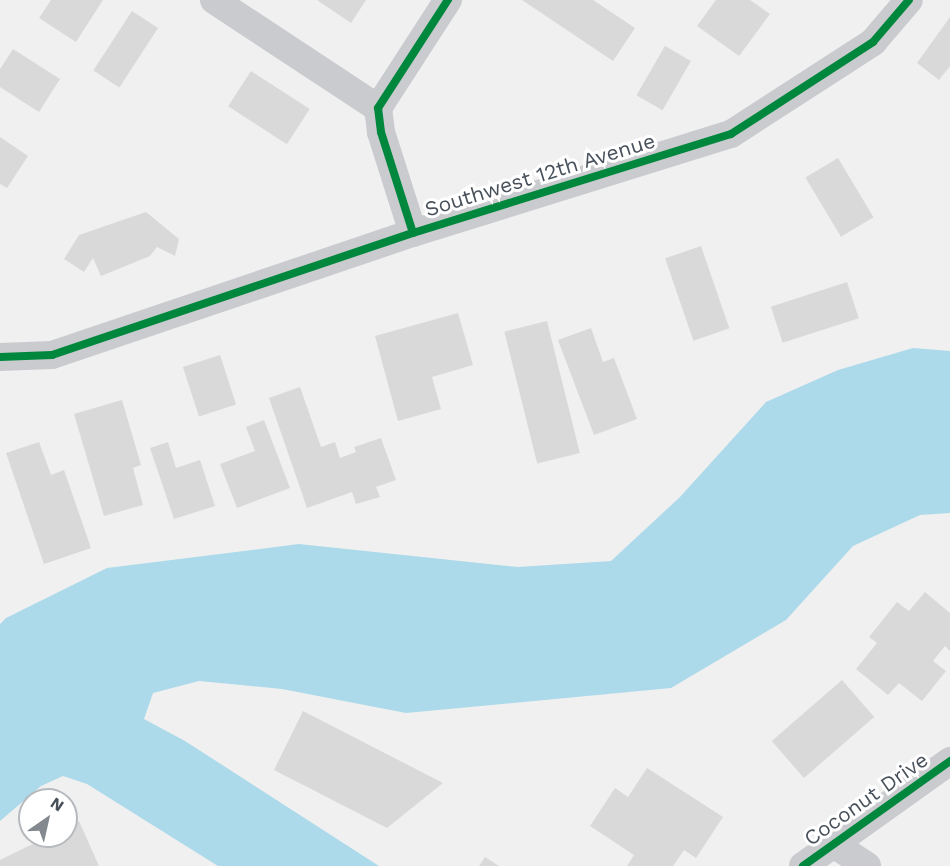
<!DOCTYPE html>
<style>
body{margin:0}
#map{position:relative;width:950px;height:866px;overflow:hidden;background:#f0f0f0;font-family:"Work Sans",sans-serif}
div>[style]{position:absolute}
.water>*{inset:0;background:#acdaea}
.building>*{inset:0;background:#d9d9da;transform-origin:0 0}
.street>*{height:28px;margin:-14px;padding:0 14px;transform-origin:14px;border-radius:14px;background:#cacbce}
.cycleway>*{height:8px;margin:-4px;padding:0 4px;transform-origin:4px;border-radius:4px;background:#00873e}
span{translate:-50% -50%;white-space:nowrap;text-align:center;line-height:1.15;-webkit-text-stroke:6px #fff;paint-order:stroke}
.street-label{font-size:21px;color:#48515b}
.north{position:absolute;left:18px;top:788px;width:60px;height:60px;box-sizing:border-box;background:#fff;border:2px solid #b6b9bd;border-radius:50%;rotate:34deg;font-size:16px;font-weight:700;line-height:24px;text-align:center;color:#48515b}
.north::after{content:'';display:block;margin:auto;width:21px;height:27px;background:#83898f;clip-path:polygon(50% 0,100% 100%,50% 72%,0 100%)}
</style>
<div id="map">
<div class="water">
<i style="clip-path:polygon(913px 348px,950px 351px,950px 513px,920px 515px,853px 546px,786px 620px,671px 688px,406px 713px,282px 689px,199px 681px,153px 693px,144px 719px,185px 741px,379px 866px,218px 866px,87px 784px,63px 776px,41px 786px,0 821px,0 624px,6px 618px,107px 568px,299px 544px,518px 567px,611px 561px,680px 497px,766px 402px,838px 370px)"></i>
</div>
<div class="building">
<i style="clip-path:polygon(51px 0,103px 0,76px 42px,39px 18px)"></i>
<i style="clip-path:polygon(317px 0,366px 0,351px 23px)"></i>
<i style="clip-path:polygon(522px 0,593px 0,635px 28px,613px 61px)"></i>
<i style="clip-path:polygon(716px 0,750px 0,770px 14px,739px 56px,697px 26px)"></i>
<i style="left:132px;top:11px;width:31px;height:71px;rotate:33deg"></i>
<i style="clip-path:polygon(950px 17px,950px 66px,939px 80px,917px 63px)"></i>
<i style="left:665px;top:46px;width:30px;height:57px;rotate:30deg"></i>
<i style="clip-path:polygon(13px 49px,60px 79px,39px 112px,0 87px,0 69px)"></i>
<i style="left:251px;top:71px;width:70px;height:42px;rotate:33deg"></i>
<i style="clip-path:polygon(0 137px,28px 156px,7px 188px,0 184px)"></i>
<i style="left:838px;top:158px;width:69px;height:38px;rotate:59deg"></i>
<i style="clip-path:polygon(146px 212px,179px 239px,175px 256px,157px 247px,150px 256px,101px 276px,93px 258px,84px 272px,64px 259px,79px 235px)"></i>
<i style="left:701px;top:246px;width:87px;height:38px;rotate:71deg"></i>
<i style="left:847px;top:282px;width:38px;height:80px;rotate:72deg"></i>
<i style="clip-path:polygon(458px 313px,473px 365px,432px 377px,441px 409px,398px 421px,375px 336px)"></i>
<i style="left:547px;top:321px;width:136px;height:44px;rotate:76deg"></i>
<i style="clip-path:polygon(591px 328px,603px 362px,614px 358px,637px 419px,594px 435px,558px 340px)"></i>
<i style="left:220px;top:355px;width:52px;height:39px;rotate:72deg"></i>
<i style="clip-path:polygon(300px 387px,321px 447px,335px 442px,340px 458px,356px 452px,354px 447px,381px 438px,396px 480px,376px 487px,380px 497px,356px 504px,352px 492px,307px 508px,269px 398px)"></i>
<i style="clip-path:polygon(122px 400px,141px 465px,133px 468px,143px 505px,104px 516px,74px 414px)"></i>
<i style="clip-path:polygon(264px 420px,290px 488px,237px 508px,220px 464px,255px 451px,246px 427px)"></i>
<i style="clip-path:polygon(39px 442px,51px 475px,64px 470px,91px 548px,44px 564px,6px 453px)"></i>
<i style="clip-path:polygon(168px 442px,176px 468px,200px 460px,215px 506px,174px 519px,150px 448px)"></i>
<i style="clip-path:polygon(925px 592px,950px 613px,950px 651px,945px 646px,933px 661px,946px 671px,922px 701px,899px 683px,888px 695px,856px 669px,877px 643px,869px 637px,897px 602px,909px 611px)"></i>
<i style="left:842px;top:680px;width:49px;height:93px;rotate:49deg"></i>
<i style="clip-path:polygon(303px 711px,443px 783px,387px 828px,274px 770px)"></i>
<i style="clip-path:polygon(647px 768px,723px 817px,696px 858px,684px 850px,673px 866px,627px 866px,634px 855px,590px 826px,615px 788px,628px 797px)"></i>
<i style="clip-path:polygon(79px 821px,99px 866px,0 866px,0 860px,49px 836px,66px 836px,66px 827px)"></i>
<i style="clip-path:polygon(485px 857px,499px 866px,479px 866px)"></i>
</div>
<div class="street">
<i style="left:214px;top:0;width:196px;rotate:33.4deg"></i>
<i style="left:413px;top:233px;width:106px;rotate:-107.6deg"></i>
<i style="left:381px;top:132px;width:24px;rotate:-97deg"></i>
<i style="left:378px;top:108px;width:129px;rotate:-57.1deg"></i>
<i style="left:0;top:357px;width:52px;rotate:-2.2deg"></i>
<i style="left:52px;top:355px;width:381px;rotate:-18.7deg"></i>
<i style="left:413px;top:233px;width:333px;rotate:-17.3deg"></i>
<i style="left:731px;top:134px;width:169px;rotate:-32.9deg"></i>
<i style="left:873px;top:42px;width:55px;rotate:-49.4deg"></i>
<i style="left:832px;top:843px;width:42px;rotate:33.3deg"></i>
<i style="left:803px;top:866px;width:181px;rotate:-35.5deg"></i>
</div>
<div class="cycleway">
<i style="left:413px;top:233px;width:106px;rotate:-107.6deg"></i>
<i style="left:381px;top:132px;width:24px;rotate:-97deg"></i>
<i style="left:378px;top:108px;width:129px;rotate:-57.1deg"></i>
<i style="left:0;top:357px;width:52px;rotate:-2.2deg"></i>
<i style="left:52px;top:355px;width:381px;rotate:-18.7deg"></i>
<i style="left:413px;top:233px;width:333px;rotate:-17.3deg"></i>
<i style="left:731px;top:134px;width:169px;rotate:-32.9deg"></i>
<i style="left:873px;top:42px;width:55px;rotate:-49.4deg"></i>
<i style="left:803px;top:866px;width:181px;rotate:-35.5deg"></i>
</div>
<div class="street-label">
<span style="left:540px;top:175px;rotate:-17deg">Southwest 12th Avenue</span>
<span style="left:866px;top:799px;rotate:-35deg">Coconut Drive</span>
</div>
<div class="north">N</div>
</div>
